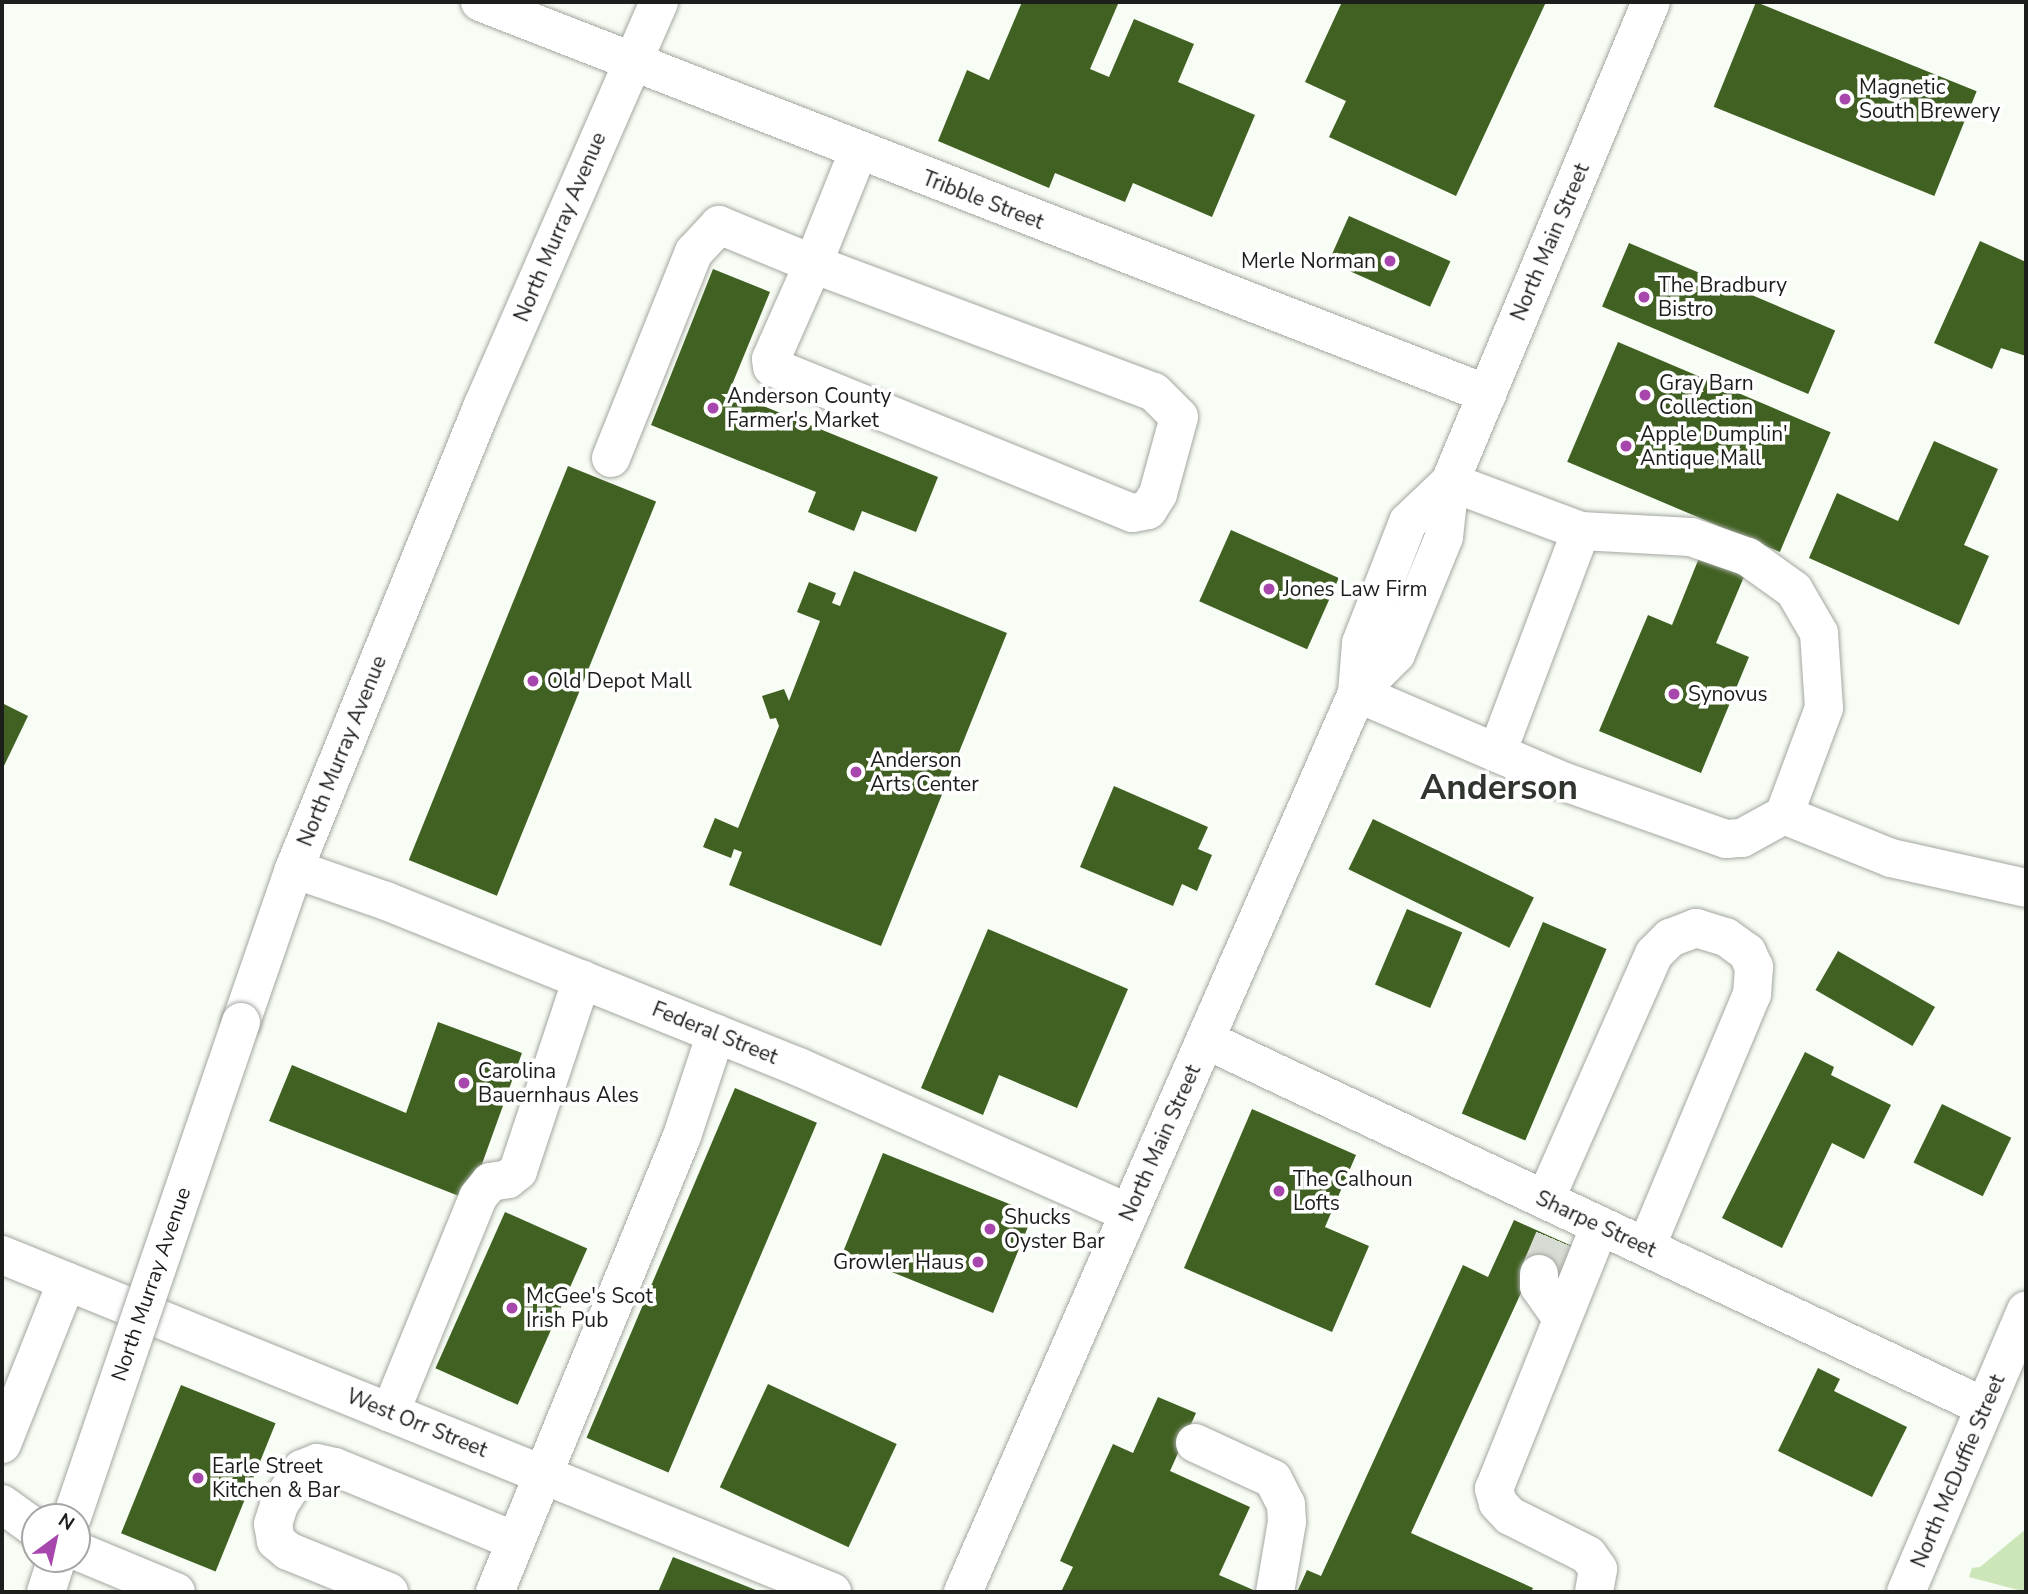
<!DOCTYPE html>
<style>
body{margin:0}
#map{position:relative;width:2028px;height:1594px;overflow:hidden;background:#f7fcf4;font-family:"Nunito Sans",sans-serif}
div>[style]{position:absolute}
.green>*{inset:0;background:#cde6b9}
.building>*{inset:0;background:#416122;transform-origin:0 0}
.minor-tunnel>*{height:38px;margin-top:-19px;transform-origin:0;background:repeating-linear-gradient(90deg,#d6dbd3 0 38px,transparent 0 57px)}
.roads{filter:drop-shadow(0 0 2px #a3a7a0) drop-shadow(0 0 2px #a3a7a0)}
.minor>*{height:38px;margin:-19px;padding:0 19px;transform-origin:19px;border-radius:19px;background:#fff}
.major>*{height:38px;margin:-19px;padding:0 19px;transform-origin:19px;border-radius:19px;background:#fff}
.bridges{filter:drop-shadow(0 0 2px #a3a7a0) drop-shadow(0 0 2px #a3a7a0)}
.major-bridge>*{height:38px;margin:-19px;padding:0 19px;transform-origin:19px;border-radius:19px;background:#fff}
.dots>*{width:19px;height:19px;translate:-50% -50%;box-sizing:border-box;border:4px solid #fff;border-radius:50%}
span{translate:-50% -50%;white-space:nowrap;text-align:center;line-height:1.15;-webkit-text-stroke:7px #fff;paint-order:stroke}
.poi-label{font-size:21px;color:#1c1e1b}
.left{translate:0 -50%;text-align:left}
.right{translate:-100% -50%;text-align:right}
.street-label{font-size:21px;color:#1c1e1b}
.town-label{font-size:35px;color:#31352f;font-weight:700}
.frame{position:absolute;inset:0;border:4px solid #1c1e1b;pointer-events:none}
.north{position:absolute;left:21px;top:1503px;width:70px;height:70px;box-sizing:border-box;background:#fff;border:2px solid #a4a5a4;border-radius:50%;rotate:33deg;font-size:19px;font-weight:700;line-height:28px;text-align:center;color:#1c1e1b}
.north::after{content:'';display:block;margin:auto;width:24px;height:32px;background:#a746ad;clip-path:polygon(50% 0,100% 100%,50% 72%,0 100%)}
</style>
<div id="map">
<div class="green">
<i style="clip-path:polygon(2026px 1529px,2026px 1592px,1969px 1577px,1972px 1568px,1980px 1567px)"></i>
</div>
<div class="building">
<i style="clip-path:polygon(1022px 2px,1118px 4px,1090px 69px,1109px 77px,1134px 19px,1194px 44px,1178px 82px,1255px 115px,1212px 217px,1133px 183px,1125px 202px,1055px 173px,1049px 188px,938px 141px,967px 70px,989px 80px)"></i>
<i style="clip-path:polygon(1342px 2px,1546px 2px,1456px 196px,1329px 137px,1346px 101px,1305px 82px)"></i>
<i style="left:1756px;top:2px;width:238px;height:113px;rotate:22deg"></i>
<i style="left:1349px;top:216px;width:111px;height:50px;rotate:24deg"></i>
<i style="clip-path:polygon(1980px 241px,2026px 262px,2026px 356px,2001px 348px,1992px 369px,1934px 343px)"></i>
<i style="left:1629px;top:243px;width:224px;height:69px;rotate:23deg"></i>
<i style="clip-path:polygon(713px 269px,770px 292px,729px 392px,938px 477px,916px 532px,862px 511px,854px 531px,808px 512px,816px 492px,651px 425px)"></i>
<i style="left:1618px;top:342px;width:231px;height:130px;rotate:23deg"></i>
<i style="clip-path:polygon(1934px 441px,1998px 469px,1964px 545px,1989px 556px,1959px 625px,1809px 558px,1837px 493px,1898px 521px)"></i>
<i style="left:568px;top:466px;width:95px;height:425px;rotate:22deg"></i>
<i style="left:1231px;top:530px;width:118px;height:78px;rotate:24deg"></i>
<i style="clip-path:polygon(1701px 553px,1746px 572px,1716px 643px,1749px 657px,1701px 773px,1599px 731px,1648px 615px,1672px 625px)"></i>
<i style="clip-path:polygon(854px 571px,1007px 633px,881px 946px,729px 885px,742px 852px,734px 849px,731px 858px,703px 847px,715px 818px,738px 828px,779px 726px,776px 718px,770px 719px,762px 696px,784px 689px,789px 701px,820px 621px,797px 612px,809px 582px,836px 593px,832px 603px,840px 606px)"></i>
<i style="clip-path:polygon(2px 703px,28px 716px,2px 770px)"></i>
<i style="clip-path:polygon(1114px 786px,1208px 827px,1198px 849px,1212px 855px,1197px 891px,1182px 884px,1173px 906px,1080px 867px)"></i>
<i style="left:1373px;top:819px;width:179px;height:56px;rotate:26deg"></i>
<i style="left:1407px;top:909px;width:60px;height:82px;rotate:23deg"></i>
<i style="left:1543px;top:922px;width:69px;height:208px;rotate:23deg"></i>
<i style="clip-path:polygon(988px 929px,1128px 989px,1077px 1108px,999px 1075px,983px 1115px,921px 1088px)"></i>
<i style="left:1838px;top:951px;width:112px;height:45px;rotate:30deg"></i>
<i style="clip-path:polygon(438px 1022px,522px 1053px,469px 1200px,269px 1121px,292px 1065px,406px 1113px)"></i>
<i style="clip-path:polygon(1805px 1052px,1834px 1067px,1831px 1075px,1891px 1105px,1864px 1159px,1832px 1143px,1782px 1248px,1722px 1218px)"></i>
<i style="left:735px;top:1088px;width:89px;height:380px;rotate:23deg"></i>
<i style="left:1942px;top:1104px;width:77px;height:65px;rotate:26deg"></i>
<i style="clip-path:polygon(1252px 1109px,1356px 1155px,1325px 1227px,1369px 1246px,1332px 1332px,1184px 1268px)"></i>
<i style="left:883px;top:1153px;width:162px;height:107px;rotate:22deg"></i>
<i style="left:505px;top:1212px;width:90px;height:171px;rotate:24deg"></i>
<i style="clip-path:polygon(1514px 1220px,1583px 1251px,1567px 1287px,1531px 1271px,1411px 1533px,1533px 1588px,1531px 1592px,1297px 1592px,1307px 1570px,1321px 1576px,1463px 1265px,1488px 1277px)"></i>
<i style="clip-path:polygon(1818px 1368px,1840px 1379px,1834px 1391px,1907px 1427px,1872px 1497px,1778px 1451px)"></i>
<i style="left:768px;top:1384px;width:142px;height:114px;rotate:25deg"></i>
<i style="left:181px;top:1385px;width:102px;height:160px;rotate:22deg"></i>
<i style="clip-path:polygon(1158px 1397px,1196px 1413px,1170px 1471px,1250px 1507px,1219px 1575px,1258px 1592px,1061px 1592px,1073px 1567px,1060px 1561px,1113px 1444px,1133px 1453px)"></i>
<i style="clip-path:polygon(673px 1557px,761px 1592px,658px 1592px)"></i>
</div>
<div class="minor-tunnel">
<i style="left:1539px;top:1274px;width:39px;rotate:-67deg"></i>
</div>
<div class="roads">
<div class="minor">
<i style="left:480px;top:2px;width:1081px;rotate:21.27deg"></i>
<i style="left:611px;top:458px;width:222px;rotate:-68.1deg"></i>
<i style="left:694px;top:252px;width:37px;rotate:-47deg"></i>
<i style="left:719px;top:225px;width:102px;rotate:22.5deg"></i>
<i style="left:813px;top:264px;width:364px;rotate:20.6deg"></i>
<i style="left:1154px;top:392px;width:35px;rotate:45deg"></i>
<i style="left:1179px;top:417px;width:80px;rotate:105.3deg"></i>
<i style="left:1158px;top:494px;width:19px;rotate:122deg"></i>
<i style="left:1148px;top:510px;width:16px;rotate:169deg"></i>
<i style="left:1132px;top:513px;width:388px;rotate:-157.9deg"></i>
<i style="left:772px;top:367px;width:8px;rotate:-97deg"></i>
<i style="left:771px;top:359px;width:104px;rotate:-66.1deg"></i>
<i style="left:813px;top:264px;width:121px;rotate:-68.1deg"></i>
<i style="left:1450px;top:482px;width:140px;rotate:20.5deg"></i>
<i style="left:1357px;top:693px;width:226px;rotate:23.2deg"></i>
<i style="left:1565px;top:782px;width:171px;rotate:19.5deg"></i>
<i style="left:1726px;top:839px;width:16px;rotate:-4deg"></i>
<i style="left:1742px;top:838px;width:48px;rotate:-28.7deg"></i>
<i style="left:1784px;top:815px;width:115px;rotate:21.9deg"></i>
<i style="left:1891px;top:858px;width:138px;rotate:12.5deg"></i>
<i style="left:1497px;top:753px;width:237px;rotate:-69.3deg"></i>
<i style="left:1581px;top:531px;width:110px;rotate:3.1deg"></i>
<i style="left:1691px;top:537px;width:60px;rotate:19.3deg"></i>
<i style="left:1748px;top:557px;width:57px;rotate:35.7deg"></i>
<i style="left:1794px;top:590px;width:50px;rotate:59.8deg"></i>
<i style="left:1819px;top:633px;width:75px;rotate:86.2deg"></i>
<i style="left:1824px;top:708px;width:114px;rotate:110.5deg"></i>
<i style="left:294px;top:869px;width:97px;rotate:19.2deg"></i>
<i style="left:386px;top:901px;width:445px;rotate:21.9deg"></i>
<i style="left:799px;top:1067px;width:361px;rotate:23.9deg"></i>
<i style="left:1206px;top:1040px;width:861px;rotate:25.23deg"></i>
<i style="left:1545px;top:1200px;width:269px;rotate:-66.1deg"></i>
<i style="left:1654px;top:954px;width:23px;rotate:-45deg"></i>
<i style="left:1670px;top:938px;width:28px;rotate:-21deg"></i>
<i style="left:1696px;top:928px;width:31px;rotate:17deg"></i>
<i style="left:1726px;top:937px;width:26px;rotate:36deg"></i>
<i style="left:1747px;top:952px;width:17px;rotate:65deg"></i>
<i style="left:1754px;top:967px;width:27px;rotate:94deg"></i>
<i style="left:1752px;top:994px;width:274px;rotate:112.7deg"></i>
<i style="left:2px;top:1255px;width:896px;rotate:22.1deg"></i>
<i style="left:1539px;top:1274px;width:12px;rotate:90deg"></i>
<i style="left:1539px;top:1286px;width:38px;rotate:55deg"></i>
<i style="left:390px;top:1413px;width:233px;rotate:-67.8deg"></i>
<i style="left:478px;top:1197px;width:19px;rotate:-51deg"></i>
<i style="left:490px;top:1182px;width:18px;rotate:-9deg"></i>
<i style="left:508px;top:1179px;width:13px;rotate:-39deg"></i>
<i style="left:518px;top:1171px;width:202px;rotate:-71.6deg"></i>
<i style="left:1195px;top:1443px;width:86px;rotate:24.8deg"></i>
<i style="left:1273px;top:1479px;width:28px;rotate:63deg"></i>
<i style="left:1286px;top:1504px;width:18px;rotate:87deg"></i>
<i style="left:1287px;top:1522px;width:71px;rotate:99.7deg"></i>
<i style="left:2px;top:1444px;width:175px;rotate:-68.3deg"></i>
<i style="left:2px;top:1504px;width:41px;rotate:36deg"></i>
<i style="left:77px;top:1551px;width:107px;rotate:22.5deg"></i>
<i style="left:389px;top:1592px;width:109px;rotate:-157.9deg"></i>
<i style="left:288px;top:1551px;width:16px;rotate:-140deg"></i>
<i style="left:276px;top:1541px;width:17px;rotate:-100deg"></i>
<i style="left:273px;top:1524px;width:20px;rotate:-72deg"></i>
<i style="left:279px;top:1505px;width:43px;rotate:-57.4deg"></i>
<i style="left:302px;top:1469px;width:16px;rotate:-22deg"></i>
<i style="left:317px;top:1463px;width:18px;rotate:13deg"></i>
<i style="left:335px;top:1467px;width:195px;rotate:22.3deg"></i>
<i style="left:495px;top:1592px;width:493px;rotate:-67.7deg"></i>
<i style="left:682px;top:1136px;width:108px;rotate:-71.7deg"></i>
<i style="left:1594px;top:1592px;width:23px;rotate:-80deg"></i>
<i style="left:1598px;top:1569px;width:17px;rotate:-126deg"></i>
<i style="left:1588px;top:1555px;width:87px;rotate:-153.4deg"></i>
<i style="left:1510px;top:1516px;width:18px;rotate:-133deg"></i>
<i style="left:1498px;top:1503px;width:15px;rotate:-106deg"></i>
<i style="left:1494px;top:1489px;width:284px;rotate:-68.1deg"></i>
<i style="left:1906px;top:1592px;width:306px;rotate:-66.9deg"></i>
</div>
<div class="major">
<i style="left:1357px;top:693px;width:55px;rotate:-45deg"></i>
<i style="left:1396px;top:654px;width:126px;rotate:-67.7deg"></i>
<i style="left:1444px;top:537px;width:55px;rotate:-83.8deg"></i>
<i style="left:1450px;top:482px;width:520px;rotate:-67.28deg"></i>
<i style="left:241px;top:1022px;width:162px;rotate:-70.9deg"></i>
<i style="left:294px;top:869px;width:501px;rotate:-67.84deg"></i>
<i style="left:483px;top:405px;width:440px;rotate:-66.4deg"></i>
<i style="left:46px;top:1592px;width:35px;rotate:-72deg"></i>
<i style="left:963px;top:1592px;width:982px;rotate:-66.33deg"></i>
<i style="left:1357px;top:693px;width:50px;rotate:-85.4deg"></i>
<i style="left:1361px;top:643px;width:130px;rotate:-68.8deg"></i>
<i style="left:1408px;top:522px;width:58px;rotate:-43.6deg"></i>
</div>
</div>
<div class="bridges">
<div class="major-bridge">
<i style="left:72px;top:1517px;width:523px;rotate:-71.15deg"></i>
</div>
</div>
<div class="dots">
<i style="left:1845px;top:99px;background:#a746ad"></i>
<i style="left:1390px;top:261px;background:#a746ad"></i>
<i style="left:1644px;top:297px;background:#a746ad"></i>
<i style="left:1645px;top:395px;background:#a746ad"></i>
<i style="left:713px;top:408px;background:#a746ad"></i>
<i style="left:1626px;top:446px;background:#a746ad"></i>
<i style="left:1269px;top:589px;background:#a746ad"></i>
<i style="left:533px;top:681px;background:#a746ad"></i>
<i style="left:1674px;top:694px;background:#a746ad"></i>
<i style="left:856px;top:772px;background:#a746ad"></i>
<i style="left:464px;top:1083px;background:#a746ad"></i>
<i style="left:1279px;top:1191px;background:#a746ad"></i>
<i style="left:990px;top:1229px;background:#a746ad"></i>
<i style="left:978px;top:1262px;background:#a746ad"></i>
<i style="left:512px;top:1308px;background:#a746ad"></i>
<i style="left:198px;top:1478px;background:#a746ad"></i>
</div>
<div class="poi-label">
<span class="left" style="left:1859px;top:99px">Magnetic<br>South Brewery</span>
<span class="right" style="left:1376px;top:261px">Merle Norman</span>
<span class="left" style="left:1658px;top:297px">The Bradbury<br>Bistro</span>
<span class="left" style="left:1659px;top:395px">Gray Barn<br>Collection</span>
<span class="left" style="left:727px;top:408px">Anderson County<br>Farmer's Market</span>
<span class="left" style="left:1640px;top:446px">Apple Dumplin'<br>Antique Mall</span>
<span class="left" style="left:1283px;top:589px">Jones Law Firm</span>
<span class="left" style="left:547px;top:681px">Old Depot Mall</span>
<span class="left" style="left:1688px;top:694px">Synovus</span>
<span class="left" style="left:870px;top:772px">Anderson<br>Arts Center</span>
<span class="left" style="left:478px;top:1083px">Carolina<br>Bauernhaus Ales</span>
<span class="left" style="left:1293px;top:1191px">The Calhoun<br>Lofts</span>
<span class="left" style="left:1004px;top:1229px">Shucks<br>Oyster Bar</span>
<span class="right" style="left:964px;top:1262px">Growler Haus</span>
<span class="left" style="left:526px;top:1308px">McGee's Scot<br>Irish Pub</span>
<span class="left" style="left:212px;top:1478px">Earle Street<br>Kitchen &amp; Bar</span>
</div>
<div class="street-label">
<span style="left:983px;top:200px;rotate:21deg">Tribble Street</span>
<span style="left:560px;top:227px;rotate:-67deg">North Murray Avenue</span>
<span style="left:1550px;top:242px;rotate:-67deg">North Main Street</span>
<span style="left:342px;top:751px;rotate:-68deg">North Murray Avenue</span>
<span style="left:715px;top:1033px;rotate:22deg">Federal Street</span>
<span style="left:1160px;top:1143px;rotate:-66deg">North Main Street</span>
<span style="left:1596px;top:1224px;rotate:25deg">Sharpe Street</span>
<span style="left:151px;top:1284px;rotate:-71deg">North Murray Avenue</span>
<span style="left:417px;top:1423px;rotate:22deg">West Orr Street</span>
<span style="left:1958px;top:1471px;rotate:-67deg">North McDuffie Street</span>
</div>
<div class="town-label">
<span style="left:1499px;top:788px">Anderson</span>
</div>
<div class="frame"></div>
<div class="north">N</div>
</div>
